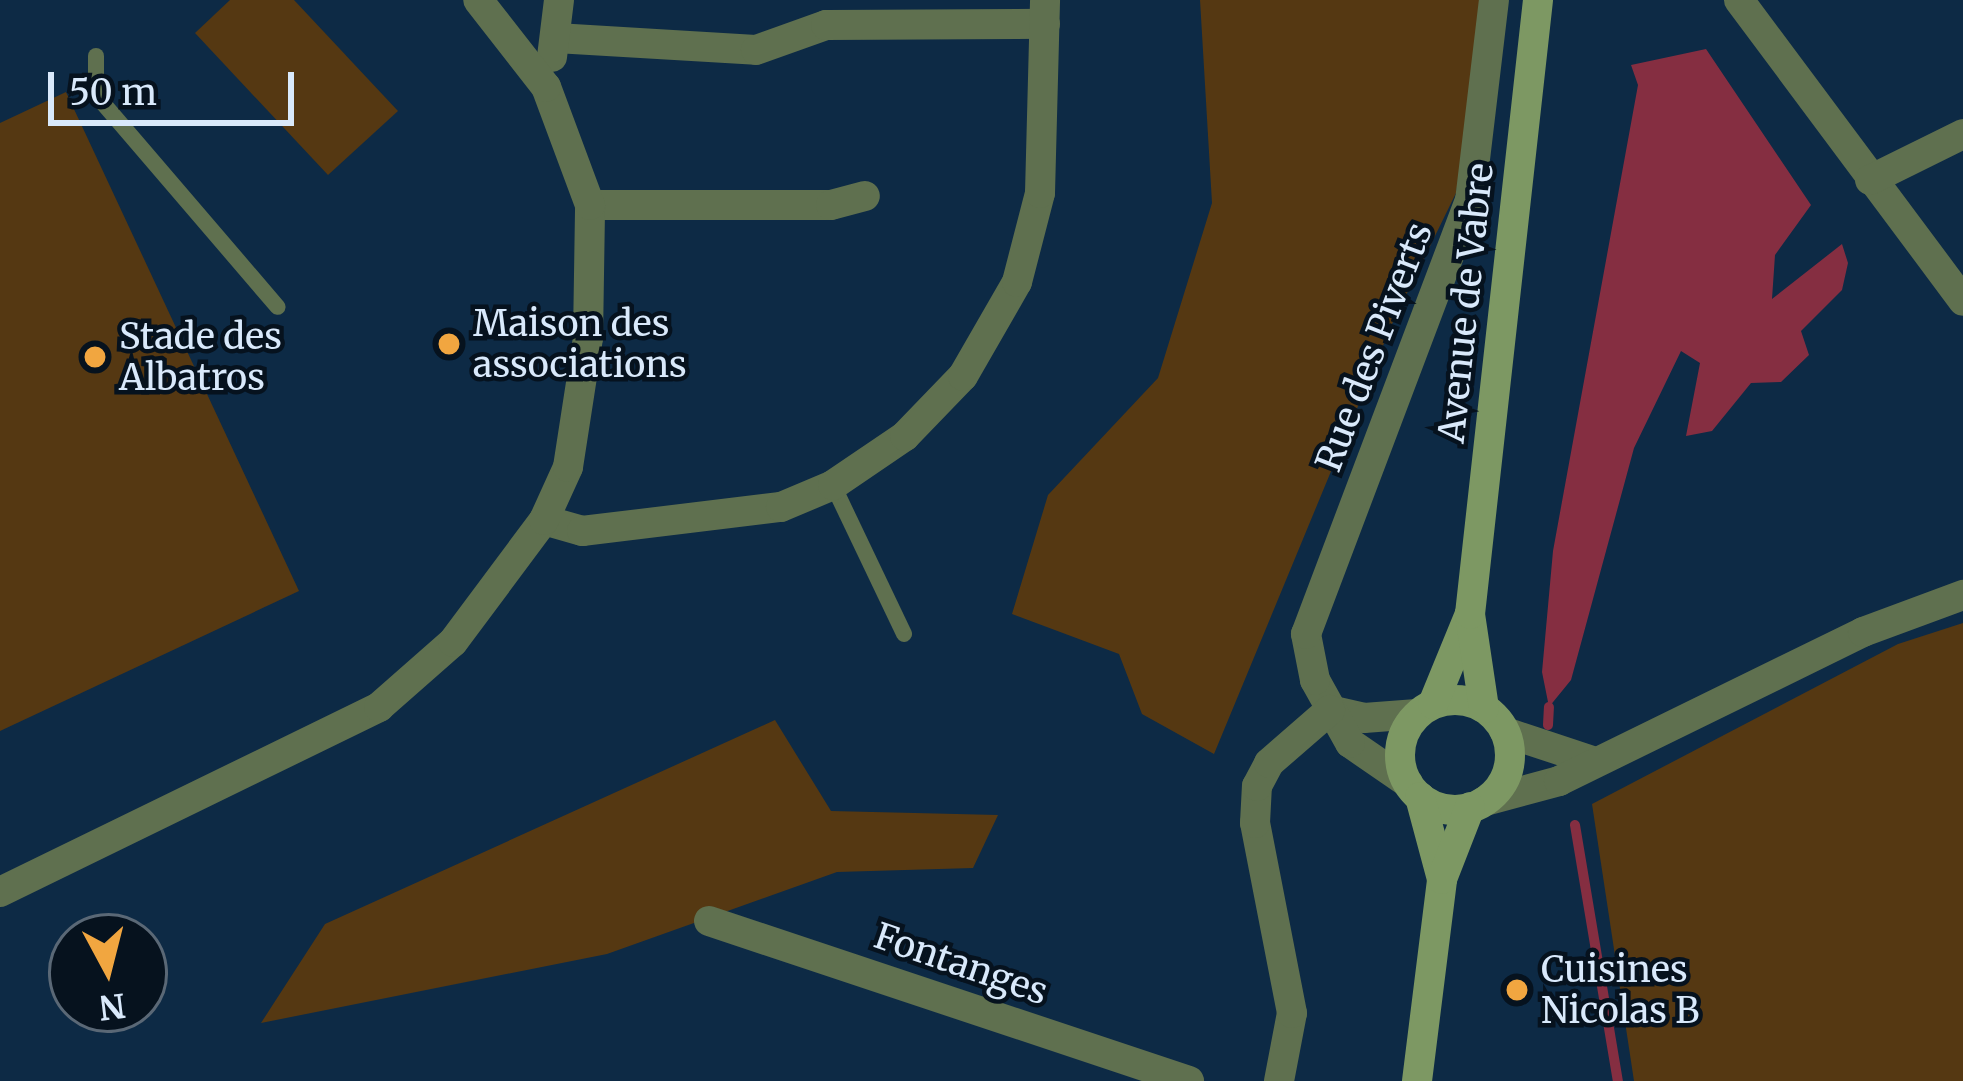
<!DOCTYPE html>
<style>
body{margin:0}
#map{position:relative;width:1963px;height:1081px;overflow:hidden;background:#0d2a45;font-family:Merriweather,serif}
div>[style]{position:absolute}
.green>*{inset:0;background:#553812}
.water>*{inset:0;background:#852e41}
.stream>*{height:10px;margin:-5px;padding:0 5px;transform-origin:5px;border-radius:5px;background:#852e41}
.service>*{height:16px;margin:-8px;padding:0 8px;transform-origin:8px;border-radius:8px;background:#5f704f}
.minor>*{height:30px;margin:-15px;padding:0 15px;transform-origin:15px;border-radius:15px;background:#5f704f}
.tertiary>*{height:30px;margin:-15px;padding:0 15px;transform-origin:15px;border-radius:15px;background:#5f704f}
.secondary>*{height:30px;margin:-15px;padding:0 15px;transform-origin:15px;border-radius:15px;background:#7d9863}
.secondary>.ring{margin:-15px;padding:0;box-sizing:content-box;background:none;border:30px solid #7d9863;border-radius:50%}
.dots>*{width:33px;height:33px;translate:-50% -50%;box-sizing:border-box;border:6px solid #06121e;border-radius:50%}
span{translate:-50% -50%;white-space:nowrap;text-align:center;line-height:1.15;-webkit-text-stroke:9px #06121e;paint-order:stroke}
.street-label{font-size:36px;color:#d9e9fb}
.poi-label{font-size:36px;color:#d9e9fb}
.left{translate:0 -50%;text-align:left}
.north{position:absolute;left:48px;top:913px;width:120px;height:120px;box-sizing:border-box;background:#06121e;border:3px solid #5a6876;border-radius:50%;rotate:173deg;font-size:33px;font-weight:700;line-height:48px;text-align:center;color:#d9e9fb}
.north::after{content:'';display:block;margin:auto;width:42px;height:54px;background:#f1a640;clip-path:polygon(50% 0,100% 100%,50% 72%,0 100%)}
.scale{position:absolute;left:48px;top:72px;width:246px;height:54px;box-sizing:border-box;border:6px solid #d9e9fb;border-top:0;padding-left:15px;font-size:36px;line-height:42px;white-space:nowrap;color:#d9e9fb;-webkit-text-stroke:9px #06121e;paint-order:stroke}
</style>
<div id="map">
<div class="green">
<i style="clip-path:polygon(230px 0,294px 0,398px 111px,328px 175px,195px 33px)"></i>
<i style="clip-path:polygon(1200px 0,1487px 0,1456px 193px,1392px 324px,1214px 754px,1142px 714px,1119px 654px,1012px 614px,1048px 495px,1158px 378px,1212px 203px)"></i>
<i style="clip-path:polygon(66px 92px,299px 591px,0 731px,0 123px)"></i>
<i style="clip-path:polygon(1963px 623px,1963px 1081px,1634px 1081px,1592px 804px,1898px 644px)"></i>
<i style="clip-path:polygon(775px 720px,831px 811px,998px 815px,973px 868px,837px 872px,607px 954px,261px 1023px,325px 924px)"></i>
</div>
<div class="water">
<i style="clip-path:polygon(1706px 49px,1811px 205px,1775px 255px,1772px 299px,1842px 244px,1848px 263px,1842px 290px,1801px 331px,1809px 355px,1781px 382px,1751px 383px,1712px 431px,1686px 436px,1700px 363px,1681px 351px,1634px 448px,1571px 680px,1549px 707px,1542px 672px,1553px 551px,1638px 85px,1631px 65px)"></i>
</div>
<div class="stream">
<i style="left:1548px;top:725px;width:18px;rotate:-87deg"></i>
<i style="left:1575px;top:825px;width:260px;rotate:80.5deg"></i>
</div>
<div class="service">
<i style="left:96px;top:56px;width:39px;rotate:90deg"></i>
<i style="left:96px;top:95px;width:279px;rotate:49.4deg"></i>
<i style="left:833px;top:485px;width:165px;rotate:64.5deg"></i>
</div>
<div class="minor">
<i style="left:1739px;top:0;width:375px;rotate:53.3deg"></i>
<i style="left:556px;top:38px;width:200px;rotate:3.4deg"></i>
<i style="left:756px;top:50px;width:74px;rotate:-19.7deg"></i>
<i style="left:826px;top:25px;width:219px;rotate:-0.3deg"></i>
<i style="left:552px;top:57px;width:57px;rotate:-83deg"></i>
<i style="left:1870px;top:180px;width:104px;rotate:-26.3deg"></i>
<i style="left:590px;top:205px;width:241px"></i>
<i style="left:831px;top:205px;width:35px;rotate:-15deg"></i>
<i style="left:544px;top:520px;width:40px;rotate:16deg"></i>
<i style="left:582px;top:531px;width:200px;rotate:-6.9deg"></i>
<i style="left:781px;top:507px;width:56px;rotate:-22.9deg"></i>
<i style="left:833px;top:485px;width:87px;rotate:-34.2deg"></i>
<i style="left:905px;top:436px;width:83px;rotate:-46deg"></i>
<i style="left:963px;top:376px;width:108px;rotate:-60.1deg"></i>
<i style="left:1017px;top:282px;width:92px;rotate:-75.5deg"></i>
<i style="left:1040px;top:193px;width:193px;rotate:-88.5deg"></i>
<i style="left:1330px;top:710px;width:35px;rotate:13deg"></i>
<i style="left:1364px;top:718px;width:53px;rotate:-4.3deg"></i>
<i style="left:1408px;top:783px;width:70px;rotate:-145.4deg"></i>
<i style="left:1350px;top:743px;width:72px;rotate:-119.1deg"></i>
<i style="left:1315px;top:680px;width:47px;rotate:-101.1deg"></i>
<i style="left:1306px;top:634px;width:463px;rotate:-69.3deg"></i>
<i style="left:1470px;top:201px;width:202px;rotate:-83.2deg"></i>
<i style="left:0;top:892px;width:422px;rotate:-26deg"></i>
<i style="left:379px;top:707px;width:98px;rotate:-41.3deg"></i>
<i style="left:453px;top:642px;width:152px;rotate:-53.3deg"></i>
<i style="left:544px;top:520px;width:58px;rotate:-65.6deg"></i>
<i style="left:568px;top:467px;width:131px;rotate:-81.2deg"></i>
<i style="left:588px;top:338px;width:133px;rotate:-89.1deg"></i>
<i style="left:590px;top:205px;width:126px;rotate:-110.4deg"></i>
<i style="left:546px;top:87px;width:110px;rotate:-128deg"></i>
<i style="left:709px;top:921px;width:506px;rotate:18.43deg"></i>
<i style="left:1279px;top:1081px;width:69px;rotate:-79.2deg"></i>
<i style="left:1292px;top:1013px;width:194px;rotate:-101deg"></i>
<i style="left:1255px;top:823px;width:37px;rotate:-87deg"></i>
<i style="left:1257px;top:786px;width:26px;rotate:-62deg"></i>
<i style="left:1269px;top:763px;width:81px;rotate:-41deg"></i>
</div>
<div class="tertiary">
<i style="left:1505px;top:732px;width:92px;rotate:18.4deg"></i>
<i style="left:1485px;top:801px;width:77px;rotate:-15.1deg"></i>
<i style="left:1559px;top:781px;width:339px;rotate:-26.1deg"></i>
<i style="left:1863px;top:632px;width:107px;rotate:-20.3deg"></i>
</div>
<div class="secondary">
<i class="ring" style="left:1400px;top:700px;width:80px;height:80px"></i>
<i style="left:1433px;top:704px;width:97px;rotate:-67.7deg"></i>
<i style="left:1484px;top:708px;width:95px;rotate:-98.5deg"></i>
<i style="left:1470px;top:614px;width:618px;rotate:-83.68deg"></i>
<i style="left:1420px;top:797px;width:85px;rotate:75deg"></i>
<i style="left:1417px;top:1081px;width:204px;rotate:-82.9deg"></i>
<i style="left:1442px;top:879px;width:77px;rotate:-68.7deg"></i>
</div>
<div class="dots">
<i style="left:449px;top:344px;background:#f1a640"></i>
<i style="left:95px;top:357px;background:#f1a640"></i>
<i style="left:1517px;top:990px;background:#f1a640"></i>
</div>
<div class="street-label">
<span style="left:1466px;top:303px;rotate:-84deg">Avenue de Vabre</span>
<span style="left:1374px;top:347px;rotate:-69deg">Rue des Piverts</span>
<span style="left:961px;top:964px;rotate:19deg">Fontanges</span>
</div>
<div class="poi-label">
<span class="left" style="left:473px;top:344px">Maison des<br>associations</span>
<span class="left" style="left:119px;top:357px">Stade des<br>Albatros</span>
<span class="left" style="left:1541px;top:990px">Cuisines<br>Nicolas B</span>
</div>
<div class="north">N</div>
<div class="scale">50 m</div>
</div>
